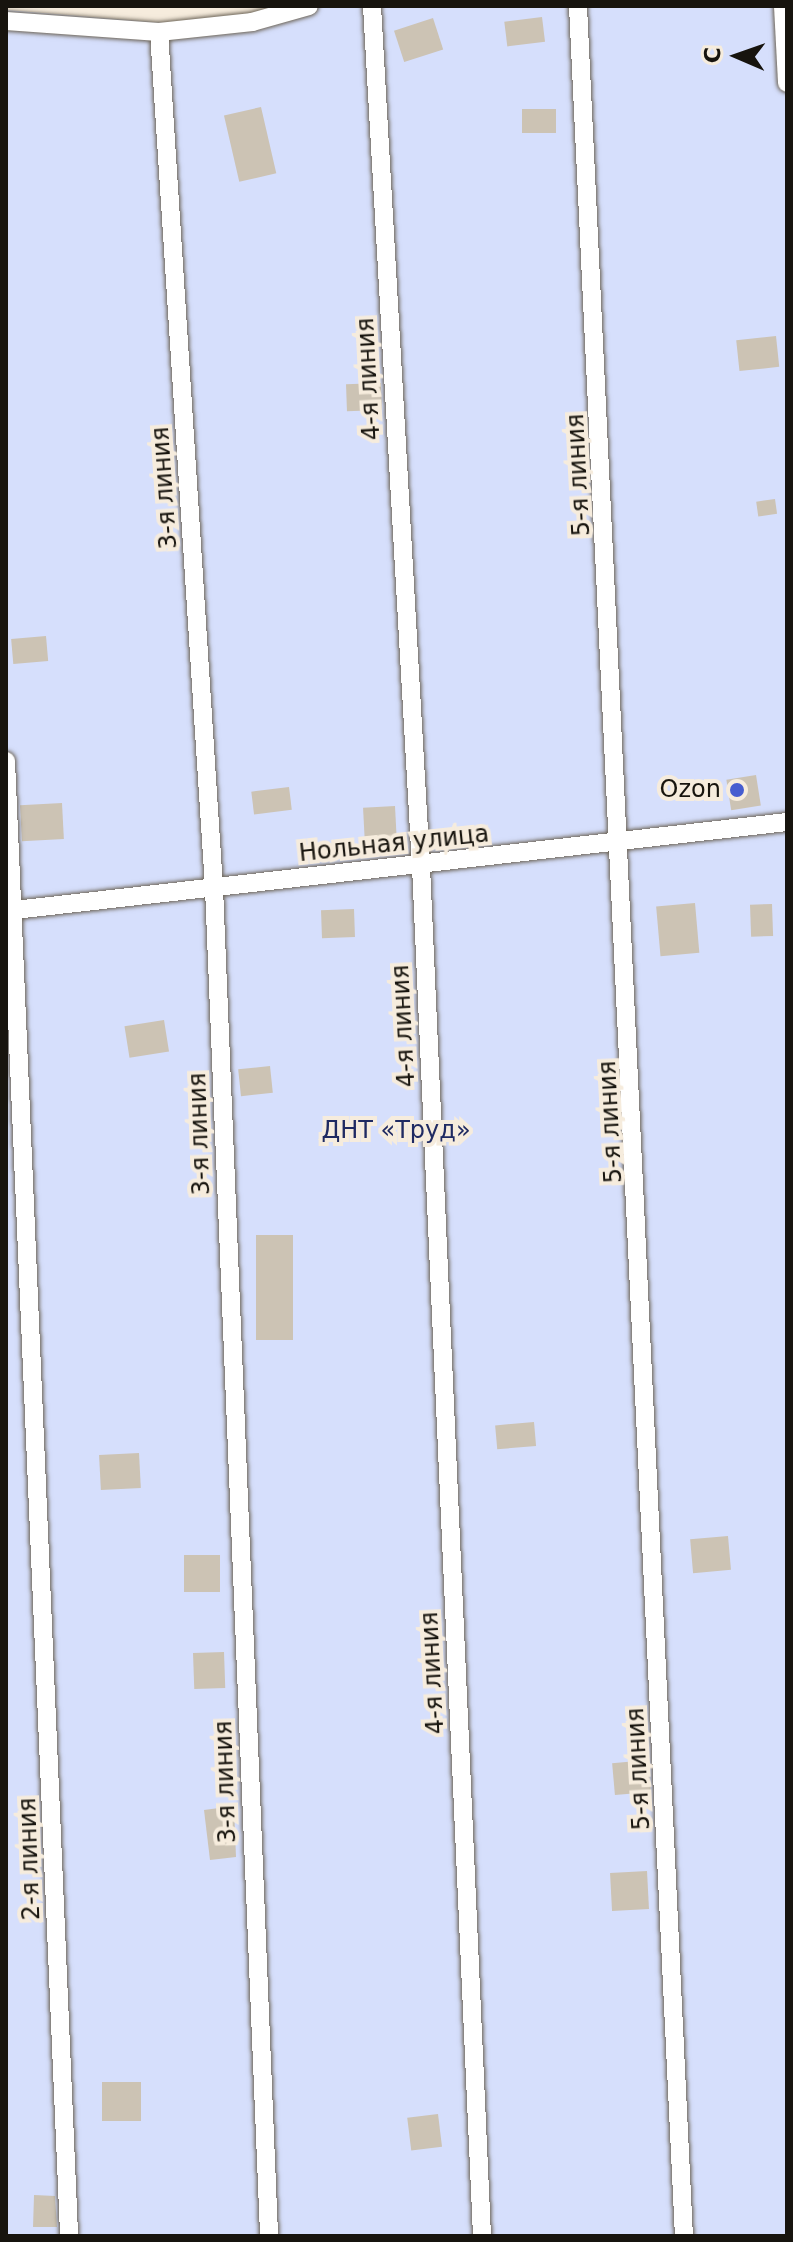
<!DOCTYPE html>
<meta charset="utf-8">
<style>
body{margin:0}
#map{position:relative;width:793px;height:2242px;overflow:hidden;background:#f6ecdd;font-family:"DejaVu Sans",sans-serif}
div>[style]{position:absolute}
.green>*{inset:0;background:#d6dffc}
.building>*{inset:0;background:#ccc3b4;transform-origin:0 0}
.roads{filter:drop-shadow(0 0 2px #6d6558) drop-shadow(0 0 2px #6d6558)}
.street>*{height:18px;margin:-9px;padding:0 9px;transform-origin:9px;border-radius:9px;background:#fff}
.dots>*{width:22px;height:22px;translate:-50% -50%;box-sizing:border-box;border:4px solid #f6ecdd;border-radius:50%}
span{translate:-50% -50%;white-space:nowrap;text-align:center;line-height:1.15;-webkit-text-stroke:8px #f6ecdd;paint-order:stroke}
.street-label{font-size:24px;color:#17140e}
.poi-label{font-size:24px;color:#17140e}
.right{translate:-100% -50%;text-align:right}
.park-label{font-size:24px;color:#1f2a62}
.frame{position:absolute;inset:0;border:8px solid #17140e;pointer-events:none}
.north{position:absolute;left:697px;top:16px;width:80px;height:80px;-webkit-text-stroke:6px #f6ecdd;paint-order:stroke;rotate:272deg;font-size:22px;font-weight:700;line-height:32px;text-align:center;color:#17140e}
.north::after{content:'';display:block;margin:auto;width:28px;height:36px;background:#17140e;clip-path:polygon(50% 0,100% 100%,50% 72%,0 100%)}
</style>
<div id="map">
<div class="green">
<i style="clip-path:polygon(280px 6px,787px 6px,787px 2236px,6px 2236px,6px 10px,202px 26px)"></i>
</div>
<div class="building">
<i style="left:542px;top:17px;width:25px;height:38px;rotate:83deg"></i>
<i style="left:433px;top:18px;width:33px;height:41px;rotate:72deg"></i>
<i style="left:261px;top:107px;width:68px;height:38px;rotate:77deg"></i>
<i style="left:556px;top:109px;width:24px;height:34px;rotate:90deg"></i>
<i style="left:776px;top:336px;width:31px;height:40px;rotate:84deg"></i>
<i style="left:381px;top:383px;width:27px;height:35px;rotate:88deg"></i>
<i style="left:775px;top:499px;width:15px;height:19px;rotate:82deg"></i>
<i style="left:46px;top:636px;width:25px;height:35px;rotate:85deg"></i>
<i style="left:756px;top:775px;width:31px;height:30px;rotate:81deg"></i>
<i style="left:289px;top:787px;width:23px;height:38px;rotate:83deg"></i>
<i style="left:62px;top:803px;width:36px;height:42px;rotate:87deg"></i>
<i style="left:395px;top:806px;width:36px;height:32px;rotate:87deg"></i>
<i style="left:695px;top:903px;width:50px;height:39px;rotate:85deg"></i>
<i style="left:772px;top:904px;width:32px;height:22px;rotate:88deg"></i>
<i style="left:354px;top:909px;width:28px;height:33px;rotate:88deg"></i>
<i style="left:164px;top:1020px;width:32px;height:40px;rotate:81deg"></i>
<i style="left:270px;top:1066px;width:27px;height:32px;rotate:84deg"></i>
<i style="left:293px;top:1235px;width:105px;height:37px;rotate:90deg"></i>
<i style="left:534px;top:1422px;width:24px;height:39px;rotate:85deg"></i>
<i style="left:139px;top:1453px;width:35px;height:40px;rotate:87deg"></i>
<i style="left:728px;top:1536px;width:34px;height:38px;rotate:85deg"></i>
<i style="left:220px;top:1555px;width:37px;height:36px;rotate:90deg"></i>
<i style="left:224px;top:1652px;width:36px;height:31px;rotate:88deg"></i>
<i style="left:648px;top:1760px;width:32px;height:36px;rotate:85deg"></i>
<i style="clip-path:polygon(234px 1806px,236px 1857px,210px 1860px,204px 1810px)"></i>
<i style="left:647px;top:1871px;width:38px;height:37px;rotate:87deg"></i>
<i style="left:102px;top:2082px;width:39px;height:39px"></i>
<i style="left:438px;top:2114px;width:33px;height:31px;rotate:83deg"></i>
<i style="clip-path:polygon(34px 2195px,55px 2196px,57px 2227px,33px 2227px)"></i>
</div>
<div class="roads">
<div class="street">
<i style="left:372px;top:6px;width:861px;rotate:86.74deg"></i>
<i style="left:421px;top:866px;width:1371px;rotate:87.45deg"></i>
<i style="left:578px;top:6px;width:2233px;rotate:87.28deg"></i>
<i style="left:783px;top:6px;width:77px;rotate:87deg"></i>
<i style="left:6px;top:21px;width:153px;rotate:4.1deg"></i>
<i style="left:159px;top:32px;width:94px;rotate:-6.1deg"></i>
<i style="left:252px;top:22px;width:59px;rotate:-15.7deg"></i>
<i style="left:159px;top:32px;width:858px;rotate:86.32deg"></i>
<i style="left:214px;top:888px;width:1349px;rotate:87.66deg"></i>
<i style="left:6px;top:761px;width:1476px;rotate:87.55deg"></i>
<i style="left:6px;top:911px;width:786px;rotate:-6.5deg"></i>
</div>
</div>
<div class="dots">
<i style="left:737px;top:790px;background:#465dd0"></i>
</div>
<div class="street-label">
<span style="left:369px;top:379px;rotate:-93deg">4-я линия</span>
<span style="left:579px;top:475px;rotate:-93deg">5-я линия</span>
<span style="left:165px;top:488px;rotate:-94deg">3-я линия</span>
<span style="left:394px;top:844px;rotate:-6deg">Нольная улица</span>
<span style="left:404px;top:1026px;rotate:-93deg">4-я линия</span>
<span style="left:611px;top:1122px;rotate:-93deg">5-я линия</span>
<span style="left:200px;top:1134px;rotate:-92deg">3-я линия</span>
<span style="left:433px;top:1673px;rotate:-93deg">4-я линия</span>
<span style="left:639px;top:1769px;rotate:-93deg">5-я линия</span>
<span style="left:226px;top:1782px;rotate:-92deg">3-я линия</span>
<span style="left:30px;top:1859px;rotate:-92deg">2-я линия</span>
</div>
<div class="poi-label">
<span class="right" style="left:721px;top:790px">Ozon</span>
</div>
<div class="park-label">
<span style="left:396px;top:1131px">ДНТ «Труд»</span>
</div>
<div class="frame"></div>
<div class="north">С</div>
</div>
